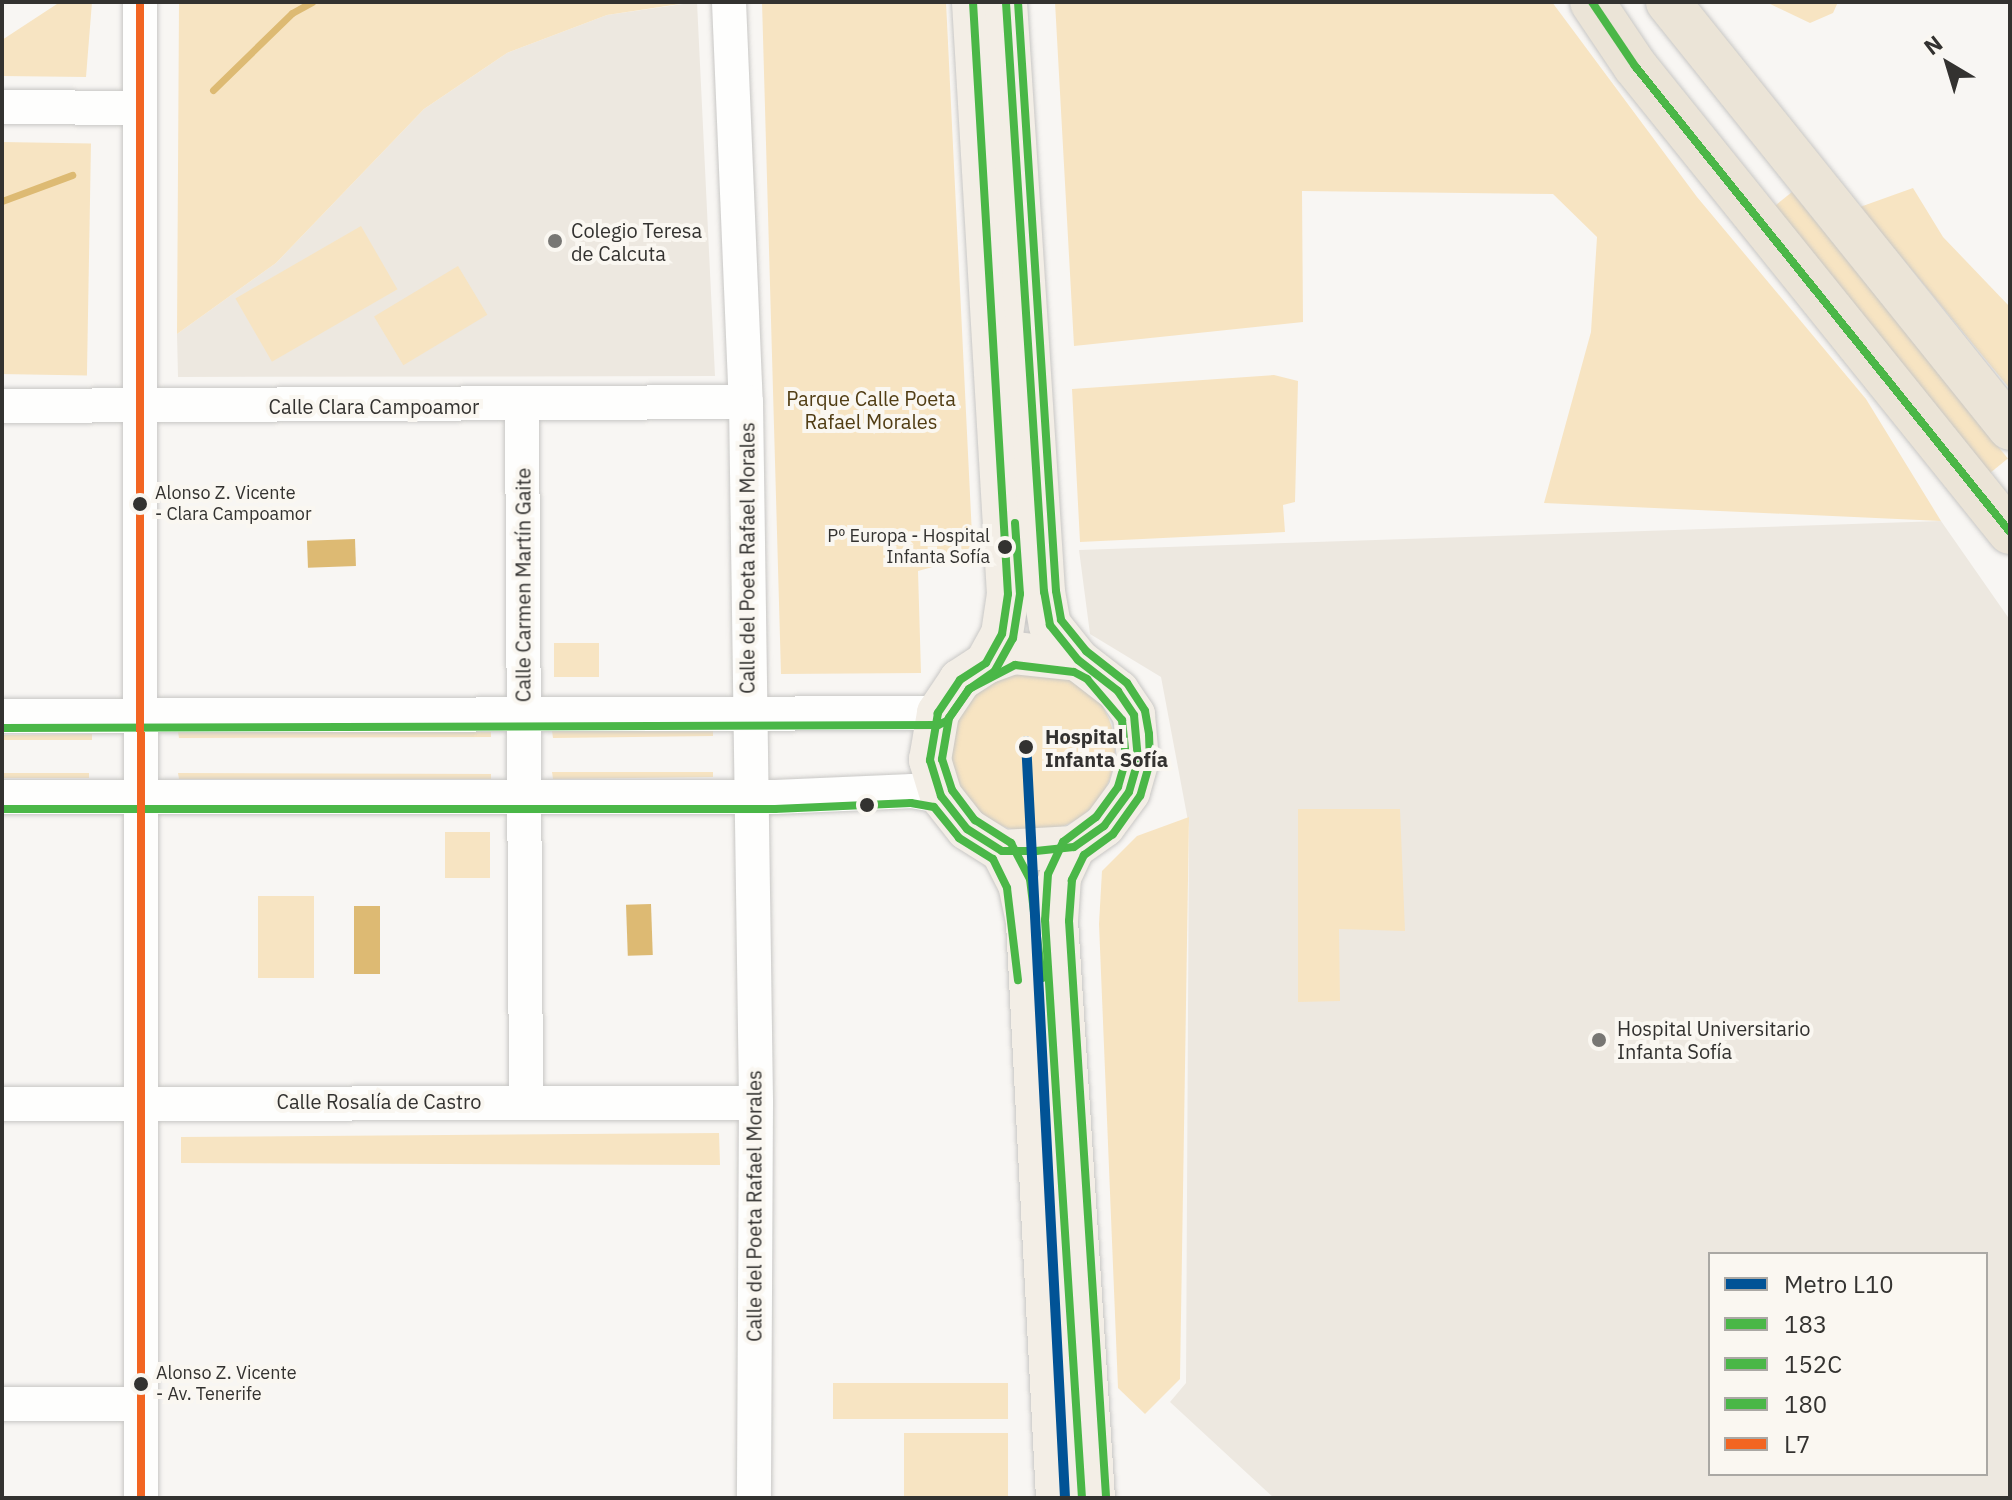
<!DOCTYPE html>
<meta charset="utf-8">
<style>
body{margin:0}
#map{position:relative;width:2012px;height:1500px;overflow:hidden;background:#f8f6f3;font-family:"IBM Plex Sans",sans-serif}
div>[style]{position:absolute}
.built>*{inset:0;background:#ede8e0}
.green>*{inset:0;background:#f7e4c2;transform-origin:0 0}
.round{border-radius:50%}
.water>*{inset:0;background:#ddba73;transform-origin:0 0}
.stream>*{height:7px;margin:-3.5px;padding:0 3.5px;transform-origin:3.5px;border-radius:3.5px;background:#ddba73}
.roads{filter:drop-shadow(0 0 2px #c8c7c5) drop-shadow(0 0 2px #c8c7c5)}
.minor>*{height:34px;margin:-17px;padding:0 17px;transform-origin:17px;border-radius:17px;background:#fefefd}
.major>*{height:42px;margin:-21px;padding:0 21px;transform-origin:21px;border-radius:21px;background:#f3eee6}
.highway>*{height:44px;margin:-22px;padding:0 22px;transform-origin:22px;border-radius:22px;background:#ebe4d7}
.bus-1>*{height:8px;margin:-4px;padding:0 4px;transform-origin:4px;border-radius:4px;background:#4ab747}
.bus-2>*{height:8px;margin:-4px;padding:0 4px;transform-origin:4px;border-radius:4px;background:#4ab747}
.bus-3>*{height:8px;margin:-4px;padding:0 4px;transform-origin:4px;border-radius:4px;background:#4ab747}
.bus-4>*{height:8px;margin:-4px;padding:0 4px;transform-origin:4px;border-radius:4px;background:#f26522}
.metro-1>*{height:10px;margin:-5px;padding:0 5px;transform-origin:5px;border-radius:5px;background:#015396}
.dots>*{width:22px;height:22px;translate:-50% -50%;box-sizing:border-box;border:4px solid #faf7f1;border-radius:50%}
span{translate:-50% -50%;white-space:nowrap;text-align:center;line-height:1.15;-webkit-text-stroke:8px #faf7f1;paint-order:stroke}
.bus-label{font-size:18px;color:#333230}
.left{translate:0 -50%;text-align:left}
.right{translate:-100% -50%;text-align:right}
.poi-label{font-size:20px;color:#333230}
.park-label{font-size:20px;color:#513d14}
.street-label{font-size:20px;color:#333230}
.stop-label{font-size:20px;color:#333230;font-weight:700}
.frame{position:absolute;inset:0;border:4px solid #333230;pointer-events:none}
.legend{position:absolute;left:1708px;top:1252px;width:280px;height:224px;box-sizing:border-box;background:#faf7f1;border:2px solid #aaa8a4;margin:0;padding:10px 14px;list-style:none;font-size:24px;color:#333230}
.legend li{display:flex;align-items:center;gap:16px;height:40px}
.legend b{width:40px;border:2px solid #aaa8a4}
.north{position:absolute;left:1908px;top:24px;width:80px;height:80px;-webkit-text-stroke:6px #faf7f1;paint-order:stroke;rotate:322deg;font-size:22px;font-weight:700;line-height:32px;text-align:center;color:#333230}
.north::after{content:'';display:block;margin:auto;width:28px;height:36px;background:#333230;clip-path:polygon(50% 0,100% 100%,50% 72%,0 100%)}
</style>
<div id="map">
<div class="built">
<i style="clip-path:polygon(697px 2px,715px 376px,178px 377px,177px 334px,276px 263px,424px 109px,507px 53px,607px 15px)"></i>
<i style="clip-path:polygon(evenodd,1941px 521px,2010px 620px,2010px 1498px,1274px 1498px,1170px 1402px,1186px 1383px,1189px 826px,1161px 677px,1090px 634px,1079px 550px,1941px 521px,1710px 1254px,1986px 1254px,1986px 1474px,1710px 1474px,1710px 1254px)"></i>
</div>
<div class="green">
<i style="clip-path:polygon(60px 2px,92px 2px,86px 77px,2px 76px,2px 40px)"></i>
<i style="clip-path:polygon(179px 2px,693px 2px,607px 15px,507px 53px,424px 109px,276px 263px,177px 334px)"></i>
<i style="clip-path:polygon(762px 2px,946px 2px,973px 556px,918px 571px,921px 673px,781px 674px)"></i>
<i style="clip-path:polygon(1055px 2px,1552px 2px,1697px 197px,1866px 399px,1941px 521px,1544px 503px,1591px 332px,1597px 237px,1553px 194px,1302px 191px,1303px 322px,1074px 346px)"></i>
<i style="clip-path:polygon(1766px 2px,1838px 2px,1833px 13px,1810px 23px)"></i>
<i style="left:2px;top:142px;width:89px;height:232px;rotate:1deg"></i>
<i style="clip-path:polygon(1913px 188px,1943px 237px,2010px 307px,2010px 389px,1860px 207px)"></i>
<i style="left:1792px;top:192px;width:343px;height:30px;rotate:51deg"></i>
<i style="left:361px;top:226px;width:73px;height:145px;rotate:60deg"></i>
<i style="left:458px;top:266px;width:57px;height:98px;rotate:59deg"></i>
<i style="clip-path:polygon(1274px 375px,1298px 381px,1295px 502px,1283px 505px,1285px 532px,1080px 542px,1072px 389px)"></i>
<i style="left:599px;top:643px;width:34px;height:45px;rotate:90deg"></i>
<i class="round" style="left:951px;top:668px;width:164px;height:164px"></i>
<i style="clip-path:polygon(552px 731px,713px 731px,713px 736px,553px 738px)"></i>
<i style="clip-path:polygon(178px 732px,491px 732px,491px 737px,179px 738px)"></i>
<i style="clip-path:polygon(92px 734px,92px 740px,2px 740px,2px 735px)"></i>
<i style="clip-path:polygon(552px 772px,713px 772px,713px 777px,553px 779px)"></i>
<i style="left:2px;top:773px;width:87px;height:5px"></i>
<i style="clip-path:polygon(178px 773px,491px 774px,491px 779px,179px 779px)"></i>
<i style="clip-path:polygon(1298px 809px,1400px 809px,1405px 931px,1339px 929px,1340px 1001px,1298px 1002px)"></i>
<i style="clip-path:polygon(1189px 817px,1180px 1379px,1145px 1414px,1118px 1388px,1099px 924px,1102px 871px,1137px 836px)"></i>
<i style="left:445px;top:832px;width:45px;height:46px"></i>
<i style="left:314px;top:896px;width:82px;height:56px;rotate:90deg"></i>
<i style="clip-path:polygon(719px 1133px,720px 1165px,181px 1163px,181px 1137px)"></i>
<i style="left:1008px;top:1383px;width:36px;height:175px;rotate:90deg"></i>
<i style="left:1008px;top:1433px;width:65px;height:104px;rotate:90deg"></i>
</div>
<div class="water">
<i style="left:355px;top:539px;width:27px;height:48px;rotate:88deg"></i>
<i style="left:651px;top:904px;width:51px;height:25px;rotate:88deg"></i>
<i style="left:354px;top:906px;width:26px;height:68px"></i>
</div>
<div class="stream">
<i style="left:213px;top:90px;width:110px;rotate:-44.3deg"></i>
<i style="left:292px;top:13px;width:23px;rotate:-29deg"></i>
<i style="left:2px;top:201px;width:75px;rotate:-20.4deg"></i>
</div>
<div class="roads">
<div class="minor">
<i style="left:140px;top:2px;width:1496px;rotate:89.96deg"></i>
<i style="left:729px;top:2px;width:400px;rotate:87.6deg"></i>
<i style="left:746px;top:402px;width:701px;rotate:89.18deg"></i>
<i style="left:756px;top:1103px;width:395px;rotate:90.3deg"></i>
<i style="left:2px;top:107px;width:138px;rotate:0.4deg"></i>
<i style="left:522px;top:405px;width:696px;rotate:89.67deg"></i>
<i style="left:2px;top:406px;width:744px;rotate:-0.31deg"></i>
<i style="left:2px;top:716px;width:936px;rotate:-0.18deg"></i>
<i style="left:2px;top:797px;width:773px"></i>
<i style="left:775px;top:797px;width:137px;rotate:-2.5deg"></i>
<i style="left:912px;top:791px;width:29px;rotate:10deg"></i>
<i style="left:2px;top:1104px;width:754px;rotate:-0.08deg"></i>
<i style="left:2px;top:1404px;width:139px"></i>
</div>
<div class="major">
<i style="left:973px;top:2px;width:593px;rotate:86.62deg"></i>
<i style="left:1008px;top:594px;width:40px;rotate:98.5deg"></i>
<i style="left:1002px;top:634px;width:33px;rotate:119deg"></i>
<i style="left:1006px;top:2px;width:591px;rotate:86.31deg"></i>
<i style="left:1044px;top:592px;width:34px;rotate:80deg"></i>
<i style="left:1050px;top:625px;width:45px;rotate:51.3deg"></i>
<i style="left:1014px;top:653px;width:64px;rotate:6.2deg"></i>
<i style="left:1078px;top:660px;width:51px;rotate:37.8deg"></i>
<i style="left:1118px;top:691px;width:29px;rotate:56deg"></i>
<i style="left:1134px;top:715px;width:45px;rotate:84.9deg"></i>
<i style="left:1138px;top:760px;width:33px;rotate:106deg"></i>
<i style="left:1129px;top:792px;width:42px;rotate:126.3deg"></i>
<i style="left:1104px;top:826px;width:37px;rotate:145deg"></i>
<i style="left:1074px;top:847px;width:72px;rotate:176.8deg"></i>
<i style="left:1002px;top:851px;width:41px;rotate:-147.8deg"></i>
<i style="left:967px;top:829px;width:42px;rotate:-128.2deg"></i>
<i style="left:941px;top:796px;width:38px;rotate:-107deg"></i>
<i style="left:930px;top:760px;width:48px;rotate:-80.3deg"></i>
<i style="left:938px;top:713px;width:40px;rotate:-56deg"></i>
<i style="left:960px;top:680px;width:31px;rotate:-33deg"></i>
<i style="left:986px;top:663px;width:30px;rotate:-20deg"></i>
<i style="left:1074px;top:847px;width:33px;rotate:115deg"></i>
<i style="left:1060px;top:877px;width:44px;rotate:93.9deg"></i>
<i style="left:1057px;top:921px;width:578px;rotate:86.33deg"></i>
<i style="left:1002px;top:851px;width:37px;rotate:63deg"></i>
<i style="left:1019px;top:884px;width:39px;rotate:78deg"></i>
<i style="left:1027px;top:922px;width:577px;rotate:87.02deg"></i>
</div>
<div class="highway">
<i style="left:1592px;top:2px;width:77px;rotate:56.1deg"></i>
<i style="left:1635px;top:66px;width:598px;rotate:51.18deg"></i>
<i style="left:1668px;top:2px;width:546px;rotate:51.24deg"></i>
</div>
</div>
<div class="bus-1">
<i style="left:973px;top:2px;width:593px;rotate:86.62deg"></i>
<i style="left:1008px;top:594px;width:40px;rotate:98.5deg"></i>
<i style="left:1002px;top:634px;width:33px;rotate:119deg"></i>
<i style="left:986px;top:663px;width:31px;rotate:147deg"></i>
<i style="left:960px;top:680px;width:40px;rotate:124deg"></i>
<i style="left:938px;top:713px;width:48px;rotate:99.7deg"></i>
<i style="left:930px;top:760px;width:38px;rotate:73deg"></i>
<i style="left:941px;top:796px;width:42px;rotate:51.8deg"></i>
<i style="left:967px;top:829px;width:41px;rotate:32.2deg"></i>
<i style="left:1002px;top:851px;width:34px"></i>
<i style="left:1036px;top:851px;width:38px;rotate:-6deg"></i>
<i style="left:1074px;top:847px;width:37px;rotate:-35deg"></i>
<i style="left:1104px;top:826px;width:42px;rotate:-53.7deg"></i>
<i style="left:1129px;top:792px;width:33px;rotate:-74deg"></i>
<i style="left:1138px;top:760px;width:45px;rotate:-95.1deg"></i>
<i style="left:1134px;top:715px;width:29px;rotate:-124deg"></i>
<i style="left:1118px;top:691px;width:51px;rotate:-142.2deg"></i>
<i style="left:1078px;top:660px;width:45px;rotate:-128.7deg"></i>
<i style="left:1050px;top:625px;width:34px;rotate:-100deg"></i>
<i style="left:1044px;top:592px;width:591px;rotate:-93.69deg"></i>
<i style="left:1592px;top:2px;width:77px;rotate:56.1deg"></i>
<i style="left:1635px;top:66px;width:598px;rotate:51.18deg"></i>
</div>
<div class="bus-2">
<i style="left:2px;top:728px;width:936px;rotate:-0.18deg"></i>
<i style="left:938px;top:725px;width:10px;rotate:-24deg"></i>
<i style="left:947px;top:721px;width:39px;rotate:-55deg"></i>
<i style="left:969px;top:689px;width:52px;rotate:-27.6deg"></i>
<i style="left:1015px;top:665px;width:59px;rotate:6.8deg"></i>
<i style="left:1074px;top:672px;width:15px;rotate:28deg"></i>
<i style="left:1087px;top:679px;width:54px;rotate:49.5deg"></i>
<i style="left:1122px;top:720px;width:39px;rotate:84deg"></i>
<i style="left:1126px;top:759px;width:29px;rotate:106deg"></i>
<i style="left:1118px;top:787px;width:37px;rotate:126deg"></i>
<i style="left:1096px;top:817px;width:41px;rotate:142.9deg"></i>
<i style="left:1063px;top:842px;width:35px;rotate:115deg"></i>
<i style="left:1048px;top:874px;width:46px;rotate:93.7deg"></i>
<i style="left:1045px;top:920px;width:579px;rotate:86.34deg"></i>
<i style="left:2px;top:809px;width:773px"></i>
<i style="left:775px;top:809px;width:136px;rotate:-2.5deg"></i>
<i style="left:911px;top:803px;width:23px;rotate:10deg"></i>
<i style="left:934px;top:807px;width:40px;rotate:51deg"></i>
<i style="left:959px;top:838px;width:40px;rotate:32deg"></i>
<i style="left:993px;top:859px;width:32px;rotate:64deg"></i>
<i style="left:1007px;top:888px;width:93px;rotate:83.2deg"></i>
</div>
<div class="bus-3">
<i style="left:1018px;top:2px;width:590px;rotate:86.31deg"></i>
<i style="left:1056px;top:591px;width:29px;rotate:80deg"></i>
<i style="left:1061px;top:620px;width:40px;rotate:51deg"></i>
<i style="left:1086px;top:651px;width:52px;rotate:38deg"></i>
<i style="left:1127px;top:683px;width:33px;rotate:57deg"></i>
<i style="left:1145px;top:711px;width:23px;rotate:80deg"></i>
<i style="left:1149px;top:734px;width:28px;rotate:88deg"></i>
<i style="left:1150px;top:762px;width:35px;rotate:106deg"></i>
<i style="left:1140px;top:796px;width:47px;rotate:125.4deg"></i>
<i style="left:1113px;top:834px;width:36px;rotate:144deg"></i>
<i style="left:1084px;top:855px;width:28px;rotate:116deg"></i>
<i style="left:1072px;top:880px;width:41px;rotate:94.2deg"></i>
<i style="left:1069px;top:921px;width:577px;rotate:86.32deg"></i>
<i style="left:1015px;top:523px;width:71px;rotate:86deg"></i>
<i style="left:1020px;top:594px;width:45px;rotate:99deg"></i>
<i style="left:1013px;top:638px;width:38px;rotate:119deg"></i>
<i style="left:995px;top:671px;width:32px;rotate:145deg"></i>
<i style="left:969px;top:689px;width:35px;rotate:125deg"></i>
<i style="left:949px;top:718px;width:42px;rotate:99.7deg"></i>
<i style="left:942px;top:759px;width:33px;rotate:72deg"></i>
<i style="left:952px;top:790px;width:38px;rotate:53deg"></i>
<i style="left:975px;top:820px;width:43px;rotate:32.6deg"></i>
<i style="left:1011px;top:843px;width:41px;rotate:62.2deg"></i>
<i style="left:1030px;top:879px;width:100px;rotate:83.1deg"></i>
</div>
<div class="bus-4">
<i style="left:140px;top:2px;width:1496px;rotate:89.96deg"></i>
</div>
<div class="metro-1">
<i style="left:1026px;top:741px;width:758px;rotate:87.05deg"></i>
</div>
<div class="dots">
<i style="left:555px;top:241px;background:#787774"></i>
<i style="left:140px;top:504px;background:#333230"></i>
<i style="left:1005px;top:547px;background:#333230"></i>
<i style="left:1026px;top:747px;background:#333230"></i>
<i style="left:867px;top:805px;background:#333230"></i>
<i style="left:1599px;top:1040px;background:#787774"></i>
<i style="left:141px;top:1384px;background:#333230"></i>
</div>
<div class="bus-label">
<span class="left" style="left:155px;top:504px">Alonso Z. Vicente<br>- Clara Campoamor</span>
<span class="right" style="left:990px;top:547px">Pº Europa - Hospital<br>Infanta Sofía</span>
<span class="left" style="left:156px;top:1384px">Alonso Z. Vicente<br>- Av. Tenerife</span>
</div>
<div class="poi-label">
<span class="left" style="left:571px;top:242px">Colegio Teresa<br>de Calcuta</span>
<span class="left" style="left:1617px;top:1040px">Hospital Universitario<br>Infanta Sofía</span>
</div>
<div class="park-label">
<span style="left:871px;top:410px">Parque Calle Poeta<br>Rafael Morales</span>
</div>
<div class="street-label">
<span style="left:374px;top:406px">Calle Clara Campoamor</span>
<span style="left:747px;top:558px;rotate:-90deg">Calle del Poeta Rafael Morales</span>
<span style="left:523px;top:585px;rotate:-90deg">Calle Carmen Martín Gaite</span>
<span style="left:379px;top:1101px">Calle Rosalía de Castro</span>
<span style="left:754px;top:1206px;rotate:-90deg">Calle del Poeta Rafael Morales</span>
</div>
<div class="stop-label">
<span class="left" style="left:1045px;top:748px">Hospital<br>Infanta Sofía</span>
</div>
<div class="frame"></div>
<ul class="legend">
<li><b style="height:10px;background:#015396"></b>Metro L10</li>
<li><b style="height:10px;background:#4ab747"></b>183</li>
<li><b style="height:10px;background:#4ab747"></b>152C</li>
<li><b style="height:10px;background:#4ab747"></b>180</li>
<li><b style="height:10px;background:#f26522"></b>L7</li>
</ul>
<div class="north">N</div>
</div>
